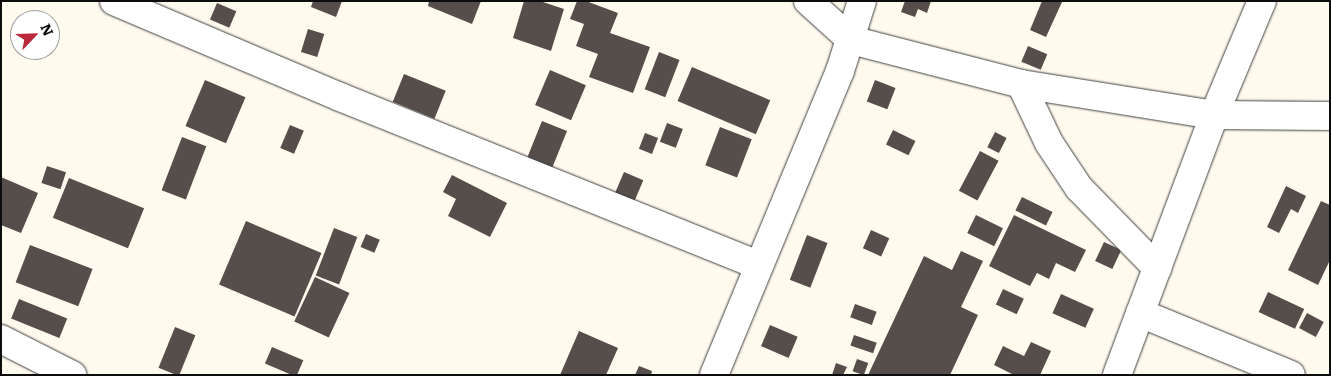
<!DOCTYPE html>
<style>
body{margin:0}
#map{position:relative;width:1331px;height:376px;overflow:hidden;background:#fefaee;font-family:Literata,serif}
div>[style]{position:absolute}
.building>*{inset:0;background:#564e4a;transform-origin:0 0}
.roads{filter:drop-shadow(0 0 1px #404040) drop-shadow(0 0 1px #404040)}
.street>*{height:28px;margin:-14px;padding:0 14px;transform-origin:14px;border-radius:14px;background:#fff}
span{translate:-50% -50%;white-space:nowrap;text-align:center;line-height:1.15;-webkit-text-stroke:5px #fff;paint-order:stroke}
.frame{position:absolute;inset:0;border:2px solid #0d0d0d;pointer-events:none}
.north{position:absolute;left:10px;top:10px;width:50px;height:50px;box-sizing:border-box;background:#fff;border:1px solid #9e9e9e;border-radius:50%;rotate:66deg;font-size:14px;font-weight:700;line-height:20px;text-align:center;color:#0d0d0d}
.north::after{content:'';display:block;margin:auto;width:18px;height:22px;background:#b9293a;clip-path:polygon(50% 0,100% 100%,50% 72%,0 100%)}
</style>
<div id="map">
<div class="building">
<i style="clip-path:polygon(313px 1px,342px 1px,336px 17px,311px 7px)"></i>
<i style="clip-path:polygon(429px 1px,481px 1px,472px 24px,428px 6px)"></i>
<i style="clip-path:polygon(524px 1px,540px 1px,564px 9px,551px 51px,513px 38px)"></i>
<i style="clip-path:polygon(577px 1px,586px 1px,618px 13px,610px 33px,650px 47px,633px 93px,589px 77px,598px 54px,576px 46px,584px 24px,570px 19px)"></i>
<i style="clip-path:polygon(905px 1px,931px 1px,927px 13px,918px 9px,915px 17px,901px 12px)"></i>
<i style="clip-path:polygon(1042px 1px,1062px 2px,1046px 37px,1030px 30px)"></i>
<i style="left:217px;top:3px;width:21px;height:18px;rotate:23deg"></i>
<i style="left:308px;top:29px;width:17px;height:24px;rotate:17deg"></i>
<i style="left:1028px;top:46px;width:21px;height:17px;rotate:23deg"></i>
<i style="left:659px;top:52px;width:22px;height:40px;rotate:21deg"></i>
<i style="left:692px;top:67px;width:85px;height:37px;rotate:23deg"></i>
<i style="left:550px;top:70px;width:39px;height:38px;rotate:23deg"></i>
<i style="left:404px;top:74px;width:45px;height:30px;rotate:22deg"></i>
<i style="left:205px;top:80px;width:44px;height:50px;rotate:23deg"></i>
<i style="left:875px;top:80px;width:22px;height:23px;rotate:21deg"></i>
<i style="left:542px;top:121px;width:27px;height:42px;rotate:22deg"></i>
<i style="left:667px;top:123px;width:17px;height:20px;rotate:21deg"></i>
<i style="left:290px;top:125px;width:15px;height:25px;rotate:23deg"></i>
<i style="left:720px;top:127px;width:34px;height:41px;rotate:21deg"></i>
<i style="left:893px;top:130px;width:25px;height:16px;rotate:26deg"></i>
<i style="left:995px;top:132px;width:13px;height:17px;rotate:27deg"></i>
<i style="left:645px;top:133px;width:14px;height:17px;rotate:21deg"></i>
<i style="left:182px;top:137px;width:26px;height:57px;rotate:21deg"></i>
<i style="left:980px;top:151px;width:21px;height:45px;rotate:28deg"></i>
<i style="left:47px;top:166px;width:20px;height:18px;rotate:18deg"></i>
<i style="left:624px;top:172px;width:21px;height:24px;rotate:23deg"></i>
<i style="clip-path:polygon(452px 175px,507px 203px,490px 237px,448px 216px,456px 199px,443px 192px)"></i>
<i style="clip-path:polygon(1px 177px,38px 193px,21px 233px,1px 225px)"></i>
<i style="left:69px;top:178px;width:81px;height:43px;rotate:22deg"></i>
<i style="clip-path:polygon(1286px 186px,1306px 196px,1298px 213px,1291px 209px,1279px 233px,1267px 227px)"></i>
<i style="left:1022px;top:197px;width:34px;height:15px;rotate:26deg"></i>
<i style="clip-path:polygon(1321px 201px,1330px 205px,1330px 260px,1318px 285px,1288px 270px)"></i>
<i style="left:976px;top:215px;width:30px;height:20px;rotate:26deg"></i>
<i style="clip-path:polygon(1014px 215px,1086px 250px,1075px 272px,1056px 263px,1049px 279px,1037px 273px,1030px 286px,989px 266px)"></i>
<i style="left:246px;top:221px;width:82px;height:69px;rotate:23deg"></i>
<i style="left:334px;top:228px;width:25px;height:51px;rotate:21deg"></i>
<i style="left:871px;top:230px;width:20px;height:20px;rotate:24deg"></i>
<i style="left:366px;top:234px;width:15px;height:14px;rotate:23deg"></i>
<i style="left:807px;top:235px;width:22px;height:48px;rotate:21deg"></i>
<i style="left:1104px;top:242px;width:19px;height:21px;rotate:25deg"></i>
<i style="left:30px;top:245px;width:67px;height:40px;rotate:21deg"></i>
<i style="clip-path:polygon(961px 251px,983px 261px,961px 307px,978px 315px,950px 375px,868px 375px,924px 256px,952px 270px)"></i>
<i style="left:315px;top:277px;width:38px;height:49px;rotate:25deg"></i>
<i style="left:1003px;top:289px;width:23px;height:17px;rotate:25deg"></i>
<i style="left:1268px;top:292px;width:40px;height:22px;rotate:25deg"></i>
<i style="left:1061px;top:294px;width:36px;height:21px;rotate:24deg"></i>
<i style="left:19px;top:299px;width:52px;height:21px;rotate:22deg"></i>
<i style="left:855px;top:304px;width:23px;height:14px;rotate:20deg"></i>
<i style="left:1307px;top:313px;width:19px;height:17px;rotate:28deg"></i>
<i style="left:770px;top:325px;width:30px;height:23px;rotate:23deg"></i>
<i style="left:175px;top:327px;width:22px;height:44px;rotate:22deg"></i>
<i style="clip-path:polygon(579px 331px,618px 348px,606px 375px,560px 375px)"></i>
<i style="left:854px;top:335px;width:24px;height:11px;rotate:19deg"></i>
<i style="clip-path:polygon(1031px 342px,1051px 351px,1040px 375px,1014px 375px,994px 365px,1003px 346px,1024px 356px)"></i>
<i style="left:272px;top:347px;width:34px;height:18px;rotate:23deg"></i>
<i style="left:857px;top:359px;width:12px;height:13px;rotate:20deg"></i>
<i style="clip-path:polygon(836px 363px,847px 367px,843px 375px,832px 375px)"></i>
<i style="clip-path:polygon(639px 366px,652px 371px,651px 375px,635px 375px)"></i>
</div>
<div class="roads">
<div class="street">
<i style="left:114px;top:1px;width:246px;rotate:23deg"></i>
<i style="left:340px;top:97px;width:450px;rotate:21.9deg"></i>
<i style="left:808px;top:1px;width:58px;rotate:42.2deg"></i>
<i style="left:851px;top:40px;width:176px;rotate:14.5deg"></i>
<i style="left:1021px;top:84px;width:195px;rotate:9.1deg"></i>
<i style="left:1214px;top:115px;width:116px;rotate:0.5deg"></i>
<i style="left:1021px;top:84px;width:65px;rotate:64.6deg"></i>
<i style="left:1049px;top:143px;width:54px;rotate:56.3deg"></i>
<i style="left:1079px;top:188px;width:112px;rotate:45.7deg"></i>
<i style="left:1140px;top:313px;width:163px;rotate:22.3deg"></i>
<i style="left:1px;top:339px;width:80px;rotate:26.9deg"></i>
<i style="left:714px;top:375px;width:329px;rotate:-67.5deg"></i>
<i style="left:840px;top:71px;width:73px;rotate:-72.6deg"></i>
<i style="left:1117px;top:375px;width:278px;rotate:-69.5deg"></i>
<i style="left:1214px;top:115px;width:124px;rotate:-67.2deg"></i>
</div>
</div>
<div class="frame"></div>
<div class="north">N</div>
</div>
